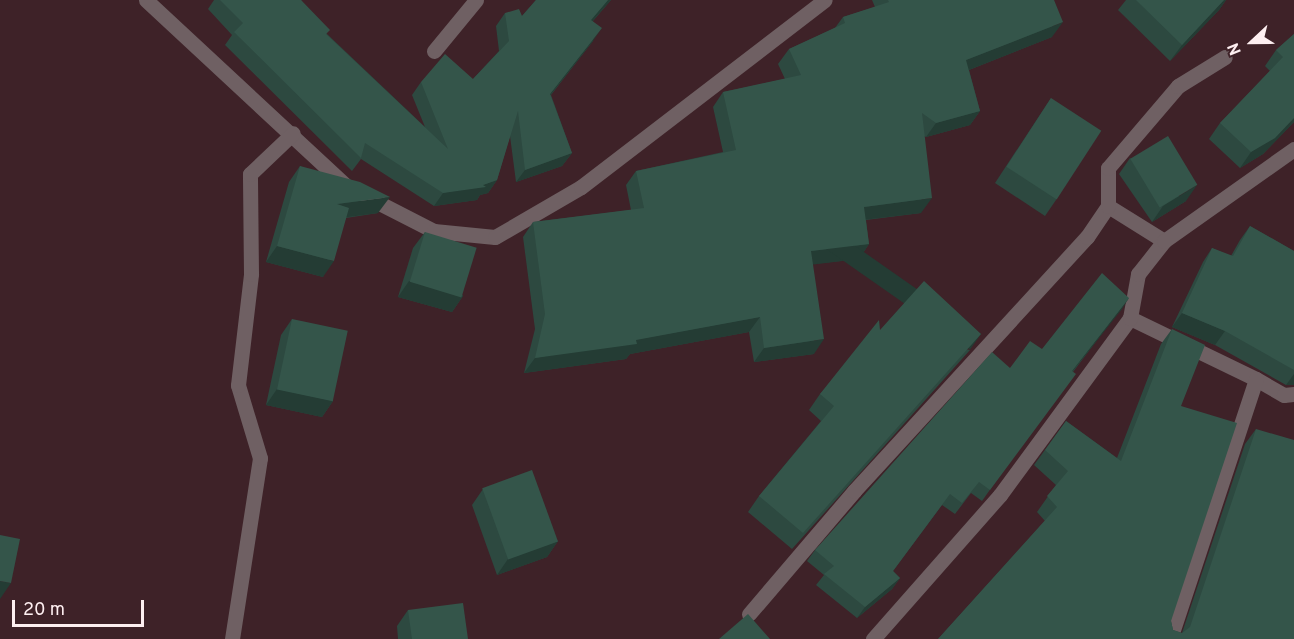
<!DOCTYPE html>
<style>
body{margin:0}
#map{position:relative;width:1294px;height:639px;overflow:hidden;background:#3e2228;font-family:Overpass,sans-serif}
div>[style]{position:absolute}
.service>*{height:15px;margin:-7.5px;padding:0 7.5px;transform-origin:7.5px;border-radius:7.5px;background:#6f6063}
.minor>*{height:15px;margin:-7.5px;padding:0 7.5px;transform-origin:7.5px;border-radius:7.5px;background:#6f6063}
.wall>*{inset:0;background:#2d4940}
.shaded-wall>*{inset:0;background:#243c34;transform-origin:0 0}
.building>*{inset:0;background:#34554a;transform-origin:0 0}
span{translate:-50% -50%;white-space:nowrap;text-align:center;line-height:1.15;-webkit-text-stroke:5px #3e2228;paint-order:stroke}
.north{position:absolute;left:1222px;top:12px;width:60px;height:60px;-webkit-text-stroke:4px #3e2228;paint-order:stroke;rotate:248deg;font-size:16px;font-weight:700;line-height:24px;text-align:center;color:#feeff1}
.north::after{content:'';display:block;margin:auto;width:21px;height:27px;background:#feeff1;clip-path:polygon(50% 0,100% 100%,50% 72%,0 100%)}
.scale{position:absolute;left:12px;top:600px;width:132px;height:27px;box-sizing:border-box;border:3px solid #feeff1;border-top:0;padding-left:8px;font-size:18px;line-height:21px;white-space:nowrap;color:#feeff1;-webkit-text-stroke:4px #3e2228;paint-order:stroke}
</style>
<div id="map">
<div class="service">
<i style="left:1108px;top:206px;width:66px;rotate:32deg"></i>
<i style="left:1256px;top:379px;width:32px;rotate:30deg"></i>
<i style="left:1284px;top:395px;width:10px;rotate:-6deg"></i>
<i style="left:749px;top:614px;width:162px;rotate:-49.5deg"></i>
<i style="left:854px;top:491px;width:345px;rotate:-47.5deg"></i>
<i style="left:1087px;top:237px;width:37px;rotate:-56deg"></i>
<i style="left:1108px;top:206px;width:38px;rotate:-90deg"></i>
<i style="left:1108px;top:168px;width:108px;rotate:-49.5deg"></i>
<i style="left:1178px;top:86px;width:55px;rotate:-31.7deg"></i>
</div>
<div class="minor">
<i style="left:146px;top:0;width:273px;rotate:42.9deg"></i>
<i style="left:346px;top:186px;width:99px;rotate:27.1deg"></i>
<i style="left:434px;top:231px;width:61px;rotate:5.6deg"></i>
<i style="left:495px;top:237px;width:99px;rotate:-30.2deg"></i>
<i style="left:581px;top:187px;width:307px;rotate:-37.5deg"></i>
<i style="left:434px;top:51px;width:66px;rotate:-50.5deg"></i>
<i style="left:1130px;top:318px;width:140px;rotate:25.8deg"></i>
<i style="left:1256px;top:379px;width:274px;rotate:108.3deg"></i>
<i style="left:232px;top:639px;width:183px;rotate:-81.2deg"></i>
<i style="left:260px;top:458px;width:76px;rotate:-106.8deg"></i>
<i style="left:238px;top:385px;width:112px;rotate:-83.3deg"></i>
<i style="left:251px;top:274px;width:100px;rotate:-90.6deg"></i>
<i style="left:250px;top:174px;width:59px;rotate:-43.6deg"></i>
<i style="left:873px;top:639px;width:192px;rotate:-48.6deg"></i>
<i style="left:1000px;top:495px;width:220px;rotate:-53.7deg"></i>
<i style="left:1130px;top:318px;width:45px;rotate:-79.7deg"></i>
<i style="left:1138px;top:274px;width:42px;rotate:-51.8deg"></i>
<i style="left:1164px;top:241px;width:159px;rotate:-35.3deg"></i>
</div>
<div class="wall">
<i style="clip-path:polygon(214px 0,301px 0,327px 34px,425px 127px,412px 95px,421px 82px,473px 79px,499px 51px,496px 26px,505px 13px,522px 16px,536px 0,611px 0,593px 21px,593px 41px,551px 95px,572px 153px,562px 166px,516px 182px,510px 136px,497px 180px,488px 193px,480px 195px,477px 200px,434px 206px,361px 159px,352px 171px,225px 45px,232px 35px,208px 9px)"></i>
<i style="clip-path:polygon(872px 0,1054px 0,1052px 37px,969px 70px,980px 111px,970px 125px,926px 137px,924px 136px,921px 213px,866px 220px,869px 244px,859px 259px,813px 264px,814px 354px,754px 362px,749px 332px,630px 354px,626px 359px,524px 373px,535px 329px,523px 237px,533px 222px,631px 210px,626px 185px,636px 171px,723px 152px,713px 107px,723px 92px,785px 79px,778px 64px,789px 49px,835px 28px,843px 17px,875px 7px)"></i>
<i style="clip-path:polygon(1126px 0,1226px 0,1219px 10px,1170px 61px,1118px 10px)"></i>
<i style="clip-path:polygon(1294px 34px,1294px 122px,1263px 154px,1240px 168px,1209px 139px,1220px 123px,1270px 71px,1265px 66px,1276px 50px)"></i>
<i style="clip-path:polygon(1051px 98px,1056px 200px,1045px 216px,995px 183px)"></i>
<i style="clip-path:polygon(1130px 158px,1186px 201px,1152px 222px,1119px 174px)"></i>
<i style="clip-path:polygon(300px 166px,378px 213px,346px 218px,323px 277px,266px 262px,289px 182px)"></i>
<i style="clip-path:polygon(1250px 226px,1294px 251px,1294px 385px,1286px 385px,1215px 345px,1172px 327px,1203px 262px,1212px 248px,1231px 256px,1240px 240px)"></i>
<i style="clip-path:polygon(425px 232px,463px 296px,452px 312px,398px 297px,413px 248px)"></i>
<i style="clip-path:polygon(1129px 298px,1073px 372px,982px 501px,971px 493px,955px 514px,942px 505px,893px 571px,900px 578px,892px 589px,857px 618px,816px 585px,824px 575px,807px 561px,815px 550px,1010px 368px)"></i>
<i style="clip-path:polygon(292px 319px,333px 401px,322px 417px,266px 405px,281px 335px)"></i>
<i style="clip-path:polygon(1172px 329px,1181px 406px,1171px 621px,1173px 630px,1182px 633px,1245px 444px,1256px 429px,1294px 639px,938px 639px,1045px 521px,1037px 512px,1056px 485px,1034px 465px,1066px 421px,1117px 458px,1161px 344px)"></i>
<i style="clip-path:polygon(880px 330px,970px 350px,792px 549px,748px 512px,759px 496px,821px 421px,809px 410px,820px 394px)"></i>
<i style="clip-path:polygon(483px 489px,558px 541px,547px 557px,497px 575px,472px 505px)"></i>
<i style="clip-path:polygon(408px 610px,468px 639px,398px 639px,397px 626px)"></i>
</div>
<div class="shaded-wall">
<i style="clip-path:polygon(608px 0,611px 0,582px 33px,591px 20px)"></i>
<i style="clip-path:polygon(1224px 0,1226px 0,1219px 10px,1170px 61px,1182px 45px)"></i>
<i style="clip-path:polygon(1063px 22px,1052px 37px,956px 75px,966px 60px)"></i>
<i style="clip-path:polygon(602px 28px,593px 41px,541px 107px,550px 94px)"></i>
<i style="clip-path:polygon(980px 111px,970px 125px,926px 137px,936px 123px)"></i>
<i style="clip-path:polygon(1294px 118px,1294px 122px,1263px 154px,1240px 168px,1251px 152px)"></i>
<i style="clip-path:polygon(572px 153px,562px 166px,516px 182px,525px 170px)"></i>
<i style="clip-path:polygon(497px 180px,488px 193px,480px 195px,477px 200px,434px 206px,443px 193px,483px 185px)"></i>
<i style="clip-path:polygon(1197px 185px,1186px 201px,1152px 222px,1163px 206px)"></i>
<i style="clip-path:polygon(390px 197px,378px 213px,326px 220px,337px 204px)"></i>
<i style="clip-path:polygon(932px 198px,921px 213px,854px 221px,864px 207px)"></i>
<i style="clip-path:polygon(869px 244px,859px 259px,801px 266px,811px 251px)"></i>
<i style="clip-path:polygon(277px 246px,334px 261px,323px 277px,266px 262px)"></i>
<i style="clip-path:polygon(409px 281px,463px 296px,452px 312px,398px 297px)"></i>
<i style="clip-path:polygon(1129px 298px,1122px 309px,1064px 382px,1072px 371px)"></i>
<i style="clip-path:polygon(1182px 313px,1225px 331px,1215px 345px,1172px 327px)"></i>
<i style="clip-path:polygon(760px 317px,749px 332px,630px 354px,626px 359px,524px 373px,535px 358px)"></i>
<i style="left:981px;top:334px;width:19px;height:267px;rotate:125deg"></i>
<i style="clip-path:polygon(824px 339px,814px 354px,754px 362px,764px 348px)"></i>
<i style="clip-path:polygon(1294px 374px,1294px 385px,1286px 385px)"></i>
<i style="clip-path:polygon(277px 389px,333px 401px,322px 417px,266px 405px)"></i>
<i style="clip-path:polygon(558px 541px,547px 557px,497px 575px,508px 559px)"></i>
<i style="clip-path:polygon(900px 578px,892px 589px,857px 618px,865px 607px)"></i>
<i style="clip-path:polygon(0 581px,11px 583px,0 599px)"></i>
</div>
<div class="building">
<i style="clip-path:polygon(220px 0,301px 0,330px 30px,326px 34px,448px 149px,421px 82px,445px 54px,473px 79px,509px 41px,505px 13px,519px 9px,522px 16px,536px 0,608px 0,591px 20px,602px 28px,550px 94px,572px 153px,525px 170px,518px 111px,497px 180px,483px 185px,486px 187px,443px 193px,365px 143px,361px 158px,234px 32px,243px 23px)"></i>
<i style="clip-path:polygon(888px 0,1054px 0,1063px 22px,966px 60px,980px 111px,936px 123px,922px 113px,932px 198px,864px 207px,869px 244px,811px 251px,824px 339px,764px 348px,760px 317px,636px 340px,637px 344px,535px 358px,545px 314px,533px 222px,644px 208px,636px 171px,736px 150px,723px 92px,801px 75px,789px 49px,845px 23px,843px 17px,889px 2px)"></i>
<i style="clip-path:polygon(1136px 0,1224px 0,1182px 45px)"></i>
<i style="clip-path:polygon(1294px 34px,1294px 118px,1275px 138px,1251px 152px,1220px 123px,1283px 57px,1276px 50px)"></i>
<i style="left:1051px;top:98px;width:60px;height:82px;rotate:33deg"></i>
<i style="left:1168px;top:136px;width:57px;height:44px;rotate:59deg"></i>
<i style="clip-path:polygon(300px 166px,360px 182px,390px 197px,337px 204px,349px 208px,334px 261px,277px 246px)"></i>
<i style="clip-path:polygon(1250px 226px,1294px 251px,1294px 370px,1225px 331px,1182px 313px,1212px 248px,1233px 256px)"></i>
<i style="left:425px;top:232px;width:54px;height:52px;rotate:17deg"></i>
<i style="clip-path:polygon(1102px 273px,1129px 298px,1072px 371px,1076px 374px,990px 490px,979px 482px,962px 503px,950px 494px,893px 571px,900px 578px,865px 607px,824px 574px,834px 566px,815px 550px,992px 352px,1010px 368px,1030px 341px,1042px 349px)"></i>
<i style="clip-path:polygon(924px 281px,981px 334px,803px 533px,759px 496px,834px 406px,820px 394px,879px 320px,880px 330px)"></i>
<i style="left:292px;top:319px;width:57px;height:72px;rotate:12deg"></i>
<i style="clip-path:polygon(1172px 329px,1205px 345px,1181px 406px,1237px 423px,1171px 621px,1173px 630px,1182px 633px,1190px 627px,1256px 429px,1294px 440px,1294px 639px,938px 639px,1057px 507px,1047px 496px,1068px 471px,1045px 450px,1066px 421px,1121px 461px)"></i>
<i style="left:532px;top:470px;width:76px;height:53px;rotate:70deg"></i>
<i style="clip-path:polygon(0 535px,20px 539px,11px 583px,0 581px)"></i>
<i style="clip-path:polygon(463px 603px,468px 639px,412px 639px,408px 610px)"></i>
<i style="clip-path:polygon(748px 614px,770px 639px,719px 639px)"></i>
</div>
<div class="north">N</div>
<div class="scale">20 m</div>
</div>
